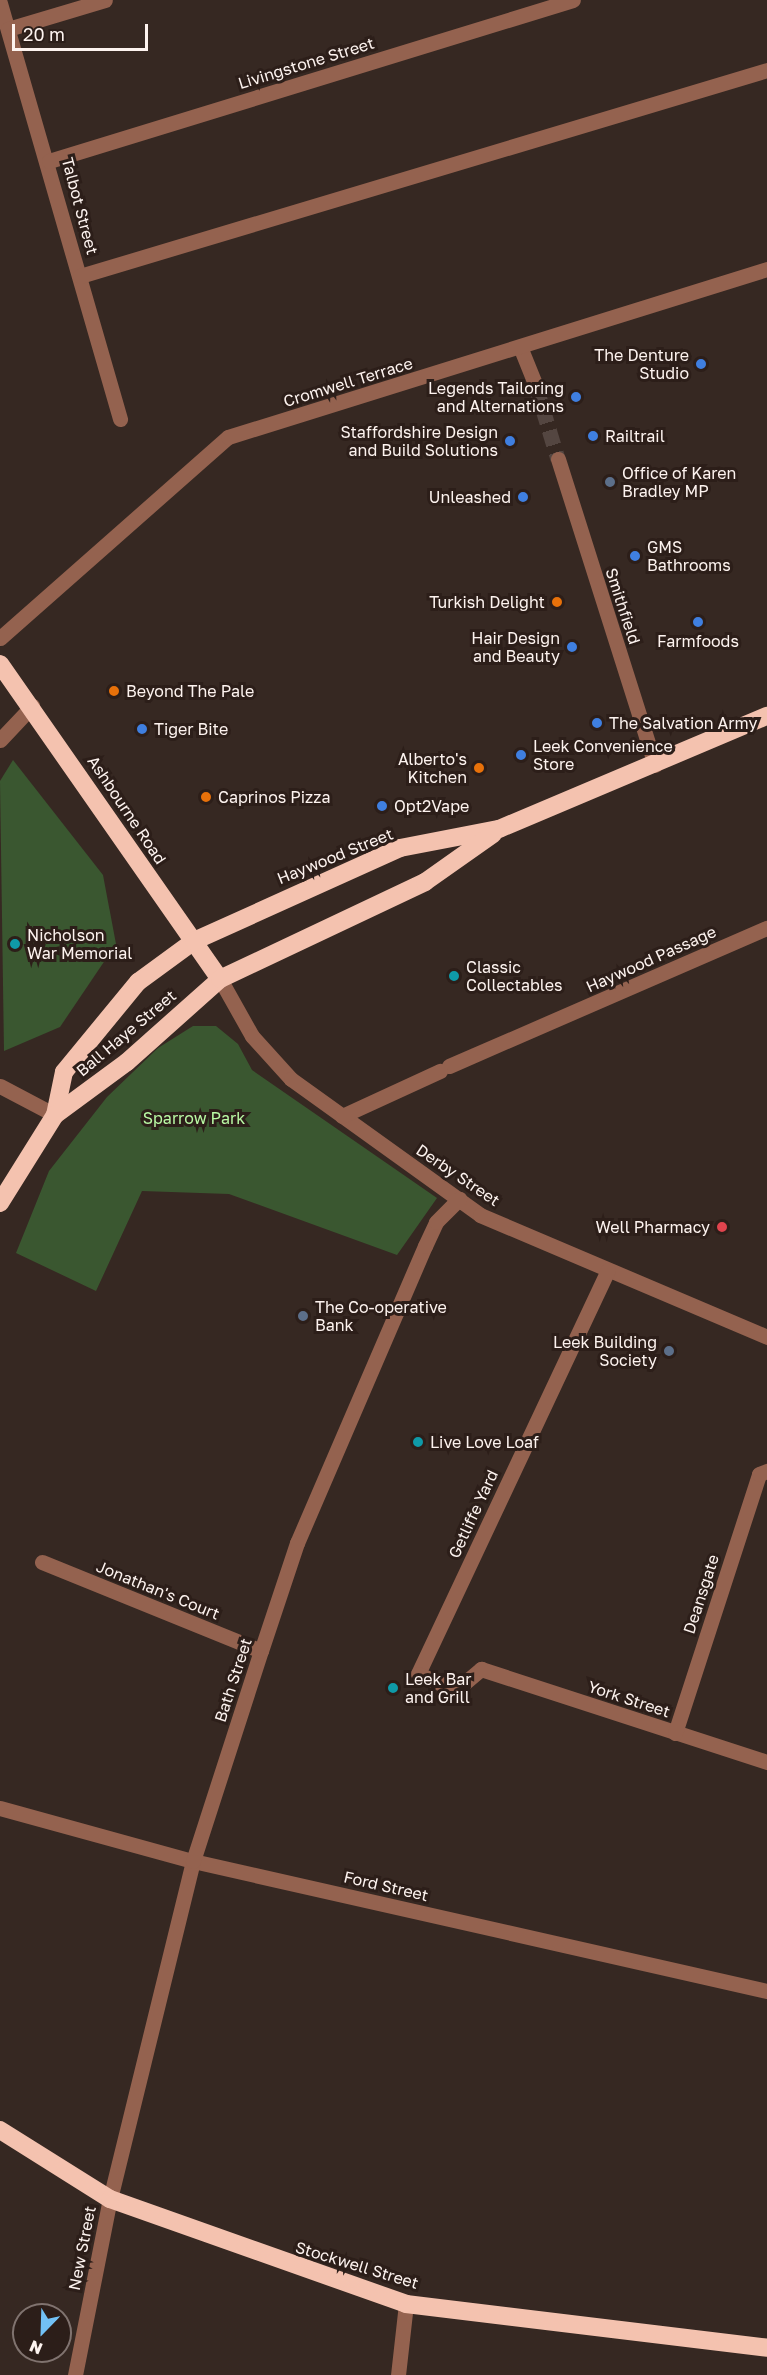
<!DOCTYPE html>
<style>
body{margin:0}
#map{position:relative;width:767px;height:2375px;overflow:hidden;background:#362822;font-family:"Golos Text",sans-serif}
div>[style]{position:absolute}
.green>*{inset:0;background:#3a5730}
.minor-tunnel>*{height:15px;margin-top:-7.5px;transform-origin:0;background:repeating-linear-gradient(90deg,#544641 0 15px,transparent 0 23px)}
.minor>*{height:15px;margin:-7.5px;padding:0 7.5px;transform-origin:7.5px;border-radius:7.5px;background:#94624f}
.highway>*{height:18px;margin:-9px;padding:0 9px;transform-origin:9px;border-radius:9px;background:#f4c2af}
.dots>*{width:16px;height:16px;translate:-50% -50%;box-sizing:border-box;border:3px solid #2c1e19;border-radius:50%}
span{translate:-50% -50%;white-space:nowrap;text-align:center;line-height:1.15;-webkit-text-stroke:6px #2c1e19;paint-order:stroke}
.street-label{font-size:16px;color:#fdf3ef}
.poi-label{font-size:16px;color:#fdf3ef}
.right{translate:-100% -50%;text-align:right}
.left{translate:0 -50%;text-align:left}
.park-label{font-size:16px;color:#b9f9a4}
.north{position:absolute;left:12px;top:2303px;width:60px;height:60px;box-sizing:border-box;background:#2c1e19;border:2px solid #80736f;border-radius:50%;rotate:203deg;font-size:16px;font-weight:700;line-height:24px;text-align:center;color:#fdf3ef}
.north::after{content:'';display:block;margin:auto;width:21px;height:27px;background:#72c1f5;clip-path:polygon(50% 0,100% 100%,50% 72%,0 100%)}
.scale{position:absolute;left:12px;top:24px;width:136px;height:27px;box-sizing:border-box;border:3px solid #fdf3ef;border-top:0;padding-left:8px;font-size:18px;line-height:21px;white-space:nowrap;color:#fdf3ef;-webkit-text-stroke:4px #2c1e19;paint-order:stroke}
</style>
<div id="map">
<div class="green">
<i style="clip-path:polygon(13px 760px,103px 875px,116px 944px,60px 1027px,4px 1051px,0 781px)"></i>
<i style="clip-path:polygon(193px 1026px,216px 1026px,238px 1044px,252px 1070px,437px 1198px,397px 1255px,229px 1194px,142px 1191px,96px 1291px,16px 1253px,49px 1171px,107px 1097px,158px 1048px)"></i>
</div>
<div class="minor-tunnel">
<i style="left:536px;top:386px;width:76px;rotate:73.2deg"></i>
</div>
<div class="minor">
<i style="left:0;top:3px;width:433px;rotate:73.9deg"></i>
<i style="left:8px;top:29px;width:101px;rotate:-16.6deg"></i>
<i style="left:49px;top:161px;width:548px;rotate:-17.08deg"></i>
<i style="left:80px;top:276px;width:717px;rotate:-16.69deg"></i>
<i style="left:521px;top:349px;width:40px;rotate:68deg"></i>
<i style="left:558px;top:459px;width:321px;rotate:72.4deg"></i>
<i style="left:0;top:638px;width:304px;rotate:-41.4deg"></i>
<i style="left:228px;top:437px;width:565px;rotate:-17.31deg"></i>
<i style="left:0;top:740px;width:47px;rotate:-46.7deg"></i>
<i style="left:220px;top:979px;width:65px;rotate:60.7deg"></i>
<i style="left:252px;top:1036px;width:58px;rotate:47.8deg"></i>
<i style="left:291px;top:1079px;width:233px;rotate:35.7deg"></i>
<i style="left:480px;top:1215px;width:312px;rotate:23deg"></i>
<i style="left:449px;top:1066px;width:347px;rotate:-23.5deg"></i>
<i style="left:0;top:1086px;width:62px;rotate:27.8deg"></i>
<i style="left:342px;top:1116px;width:108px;rotate:-24.7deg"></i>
<i style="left:608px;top:1270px;width:446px;rotate:115.2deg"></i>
<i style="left:418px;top:1674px;width:41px;rotate:22.8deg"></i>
<i style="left:456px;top:1690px;width:33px;rotate:-40deg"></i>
<i style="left:481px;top:1669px;width:301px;rotate:18deg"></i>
<i style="left:42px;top:1562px;width:236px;rotate:22.1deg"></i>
<i style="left:675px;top:1733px;width:272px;rotate:-72deg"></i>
<i style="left:759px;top:1474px;width:9px;rotate:-21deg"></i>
<i style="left:0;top:1808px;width:200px;rotate:15.4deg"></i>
<i style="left:193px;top:1861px;width:589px;rotate:12.76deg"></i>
<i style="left:75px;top:2375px;width:179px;rotate:-78.8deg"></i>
<i style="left:110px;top:2199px;width:348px;rotate:-76.2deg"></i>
<i style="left:193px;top:1861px;width:221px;rotate:-72.1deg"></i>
<i style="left:261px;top:1651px;width:114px;rotate:-71.6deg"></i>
<i style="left:297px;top:1543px;width:323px;rotate:-66.7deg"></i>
<i style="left:425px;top:1246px;width:26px;rotate:-65deg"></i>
<i style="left:436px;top:1222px;width:33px;rotate:-45deg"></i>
<i style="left:398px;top:2375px;width:71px;rotate:-83.6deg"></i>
</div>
<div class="highway">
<i style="left:0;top:664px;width:384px;rotate:55.1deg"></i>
<i style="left:55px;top:1115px;width:44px;rotate:-78.2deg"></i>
<i style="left:64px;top:1072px;width:117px;rotate:-50.6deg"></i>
<i style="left:138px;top:982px;width:69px;rotate:-36.2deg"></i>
<i style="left:194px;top:941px;width:226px;rotate:-24.3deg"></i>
<i style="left:400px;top:848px;width:101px;rotate:-10.9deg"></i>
<i style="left:499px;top:829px;width:291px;rotate:-22.9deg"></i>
<i style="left:0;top:1203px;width:104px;rotate:-58deg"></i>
<i style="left:55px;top:1115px;width:89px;rotate:-36.4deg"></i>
<i style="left:127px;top:1062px;width:125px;rotate:-41.7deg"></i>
<i style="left:220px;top:979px;width:227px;rotate:-25.3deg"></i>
<i style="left:425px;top:882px;width:83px;rotate:-35.2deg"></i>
<i style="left:0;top:2130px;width:130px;rotate:32.1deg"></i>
<i style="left:110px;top:2199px;width:314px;rotate:19.5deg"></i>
<i style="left:406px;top:2304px;width:364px;rotate:6.9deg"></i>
</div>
<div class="dots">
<i style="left:701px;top:364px;background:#3f7fe0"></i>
<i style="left:576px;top:397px;background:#3f7fe0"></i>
<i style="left:593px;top:436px;background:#3f7fe0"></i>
<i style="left:510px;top:441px;background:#3f7fe0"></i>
<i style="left:610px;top:482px;background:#5c6f8a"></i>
<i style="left:523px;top:497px;background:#3f7fe0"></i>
<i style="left:635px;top:556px;background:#3f7fe0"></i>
<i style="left:557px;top:602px;background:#e8710a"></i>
<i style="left:698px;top:622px;background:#3f7fe0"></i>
<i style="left:572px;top:647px;background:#3f7fe0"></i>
<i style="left:114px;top:691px;background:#e8710a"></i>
<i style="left:597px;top:723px;background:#3f7fe0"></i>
<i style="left:142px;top:729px;background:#3f7fe0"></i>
<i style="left:521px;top:755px;background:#3f7fe0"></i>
<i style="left:479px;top:768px;background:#e8710a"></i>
<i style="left:206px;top:797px;background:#e8710a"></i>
<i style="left:382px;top:806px;background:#3f7fe0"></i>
<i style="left:15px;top:944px;background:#0f9aa8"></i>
<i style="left:454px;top:976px;background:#0f9aa8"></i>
<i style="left:722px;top:1227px;background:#e0444e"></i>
<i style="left:303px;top:1316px;background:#5c6f8a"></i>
<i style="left:669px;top:1351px;background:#5c6f8a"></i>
<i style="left:418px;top:1442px;background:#0f9aa8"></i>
<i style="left:393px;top:1688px;background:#0f9aa8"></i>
</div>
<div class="street-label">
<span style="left:306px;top:63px;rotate:-17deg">Livingstone Street</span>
<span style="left:80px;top:206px;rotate:75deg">Talbot Street</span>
<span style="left:348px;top:382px;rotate:-17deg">Cromwell Terrace</span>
<span style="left:623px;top:606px;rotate:72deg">Smithfield</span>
<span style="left:127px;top:810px;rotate:56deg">Ashbourne Road</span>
<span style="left:335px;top:856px;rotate:-22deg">Haywood Street</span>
<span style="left:651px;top:959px;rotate:-24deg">Haywood Passage</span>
<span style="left:126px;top:1033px;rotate:-40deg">Ball Haye Street</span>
<span style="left:458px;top:1175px;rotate:34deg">Derby Street</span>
<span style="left:473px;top:1514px;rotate:-65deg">Getliffe Yard</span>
<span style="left:158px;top:1590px;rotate:22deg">Jonathan's Court</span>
<span style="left:701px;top:1594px;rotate:-72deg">Deansgate</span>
<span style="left:233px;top:1680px;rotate:-72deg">Bath Street</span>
<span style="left:629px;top:1699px;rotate:18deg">York Street</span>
<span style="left:386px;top:1886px;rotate:13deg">Ford Street</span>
<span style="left:82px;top:2248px;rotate:-79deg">New Street</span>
<span style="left:357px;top:2265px;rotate:17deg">Stockwell Street</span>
</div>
<div class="poi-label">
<span class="right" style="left:689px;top:364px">The Denture<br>Studio</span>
<span class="right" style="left:564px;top:397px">Legends Tailoring<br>and Alternations</span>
<span class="right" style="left:498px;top:441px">Staffordshire Design<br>and Build Solutions</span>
<span class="left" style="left:605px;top:436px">Railtrail</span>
<span class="left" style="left:622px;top:482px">Office of Karen<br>Bradley MP</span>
<span class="right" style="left:511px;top:497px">Unleashed</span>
<span class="left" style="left:647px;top:556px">GMS<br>Bathrooms</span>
<span class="right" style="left:545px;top:602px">Turkish Delight</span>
<span class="right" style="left:560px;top:647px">Hair Design<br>and Beauty</span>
<span style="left:698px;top:641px">Farmfoods</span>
<span class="left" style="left:126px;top:691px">Beyond The Pale</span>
<span class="left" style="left:609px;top:723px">The Salvation Army</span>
<span class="left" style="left:154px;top:729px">Tiger Bite</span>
<span class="left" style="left:533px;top:755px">Leek Convenience<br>Store</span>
<span class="right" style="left:467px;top:768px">Alberto's<br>Kitchen</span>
<span class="left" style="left:218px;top:797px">Caprinos Pizza</span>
<span class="left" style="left:394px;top:806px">Opt2Vape</span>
<span class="left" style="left:27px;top:944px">Nicholson<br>War Memorial</span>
<span class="left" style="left:466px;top:976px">Classic<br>Collectables</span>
<span class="right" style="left:710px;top:1227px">Well Pharmacy</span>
<span class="left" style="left:315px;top:1316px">The Co-operative<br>Bank</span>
<span class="right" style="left:657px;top:1351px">Leek Building<br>Society</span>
<span class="left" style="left:430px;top:1442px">Live Love Loaf</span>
<span class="left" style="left:405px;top:1688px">Leek Bar<br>and Grill</span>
</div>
<div class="park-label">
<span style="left:194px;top:1118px">Sparrow Park</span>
</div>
<div class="north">N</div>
<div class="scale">20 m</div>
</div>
